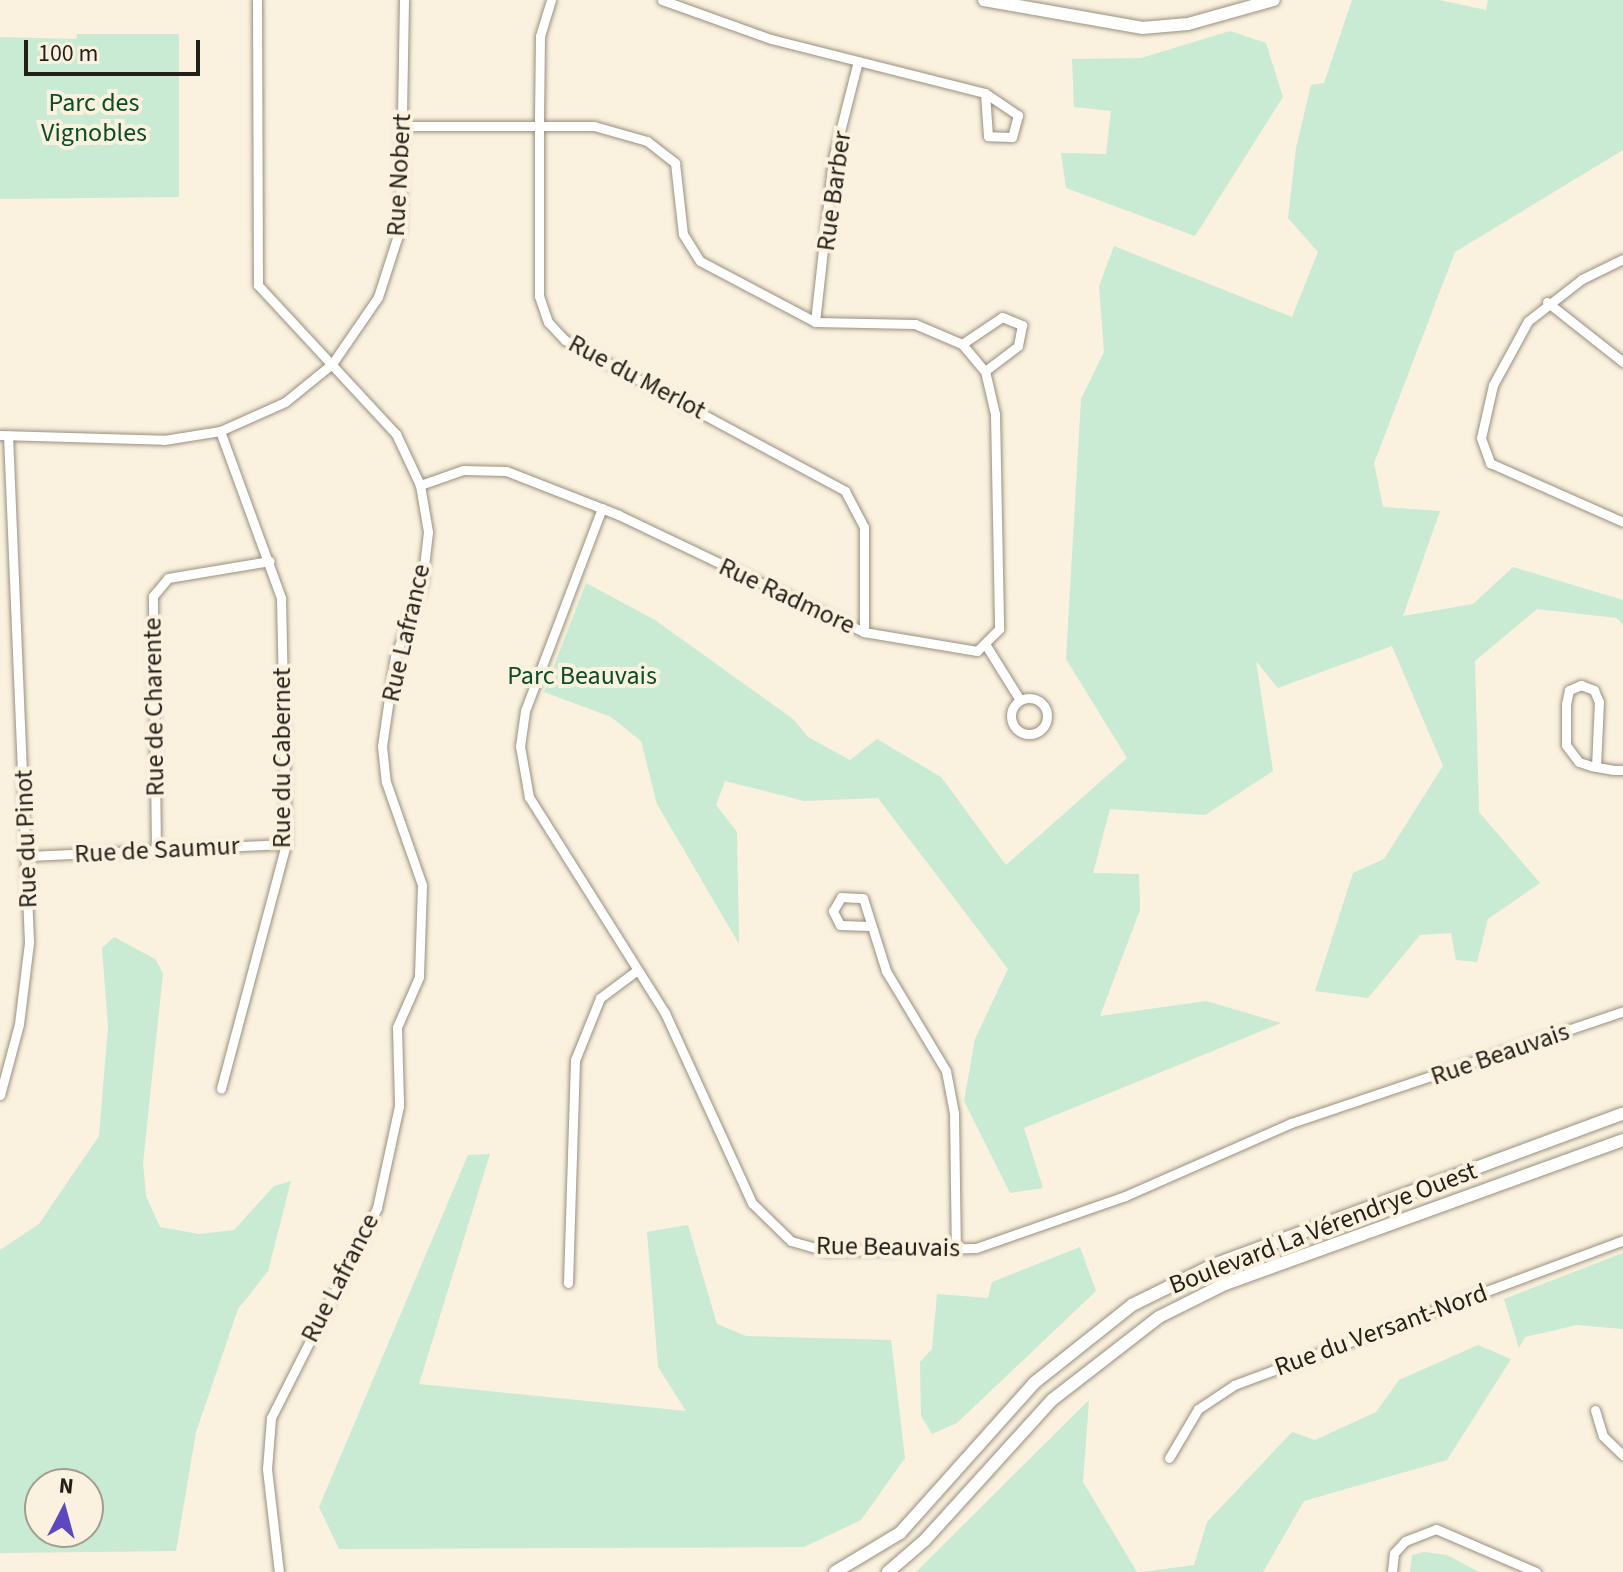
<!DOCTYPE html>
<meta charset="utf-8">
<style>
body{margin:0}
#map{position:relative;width:1623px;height:1572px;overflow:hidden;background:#faf1de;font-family:"Source Sans 3",sans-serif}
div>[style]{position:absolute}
.green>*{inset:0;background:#c9ead3}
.roads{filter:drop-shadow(0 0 2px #98907f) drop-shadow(0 0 2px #98907f)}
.street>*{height:9px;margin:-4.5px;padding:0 4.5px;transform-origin:4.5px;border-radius:4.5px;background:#fff}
.street>.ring{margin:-4.5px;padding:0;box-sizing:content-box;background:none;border:9px solid #fff;border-radius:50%}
.secondary>*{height:12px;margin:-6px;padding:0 6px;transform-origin:6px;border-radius:6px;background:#fff}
span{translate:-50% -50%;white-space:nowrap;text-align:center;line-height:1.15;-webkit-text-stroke:8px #faf1de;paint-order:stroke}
.park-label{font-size:26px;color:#0b4c29}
.street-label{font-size:26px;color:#231f19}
.north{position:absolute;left:24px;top:1468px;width:80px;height:80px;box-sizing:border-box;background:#faf1de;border:2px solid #a49d8f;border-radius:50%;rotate:6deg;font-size:22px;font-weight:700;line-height:32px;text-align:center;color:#231f19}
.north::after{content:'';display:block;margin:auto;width:28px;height:36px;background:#5c48c0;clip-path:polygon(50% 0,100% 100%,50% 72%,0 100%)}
.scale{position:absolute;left:24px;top:40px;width:176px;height:36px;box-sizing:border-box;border:4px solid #231f19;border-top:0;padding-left:10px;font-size:24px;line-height:28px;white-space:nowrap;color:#231f19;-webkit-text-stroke:6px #faf1de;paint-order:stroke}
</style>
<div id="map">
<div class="green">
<i style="clip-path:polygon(1352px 0,1439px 0,1486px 10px,1488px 0,1623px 0,1623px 150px,1455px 252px,1374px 463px,1383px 507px,1440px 511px,1403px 616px,1473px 604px,1513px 567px,1623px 600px,1623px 625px,1617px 618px,1537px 609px,1475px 661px,1479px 812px,1540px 883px,1488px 919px,1477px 962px,1456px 960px,1451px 933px,1420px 935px,1368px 998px,1315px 991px,1353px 873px,1384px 859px,1443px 766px,1392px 646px,1278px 688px,1256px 661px,1273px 771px,1205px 815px,1110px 809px,1093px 873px,1139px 874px,1140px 910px,1100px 1016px,1206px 1001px,1281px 1023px,1024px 1128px,1043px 1188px,1010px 1193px,964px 1101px,975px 1039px,1008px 969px,878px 798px,804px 801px,725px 781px,716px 805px,737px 832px,739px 944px,657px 804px,641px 741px,611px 717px,544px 692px,586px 583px,655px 620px,793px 719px,808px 737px,850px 760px,877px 739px,941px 777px,1006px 865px,1127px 758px,1066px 659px,1081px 399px,1104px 352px,1099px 286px,1114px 246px,1292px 317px,1318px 252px,1288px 218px,1296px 148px,1311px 85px,1324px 83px)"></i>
<i style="clip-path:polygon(1230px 31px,1266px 43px,1283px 97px,1195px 236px,1066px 188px,1061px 153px,1106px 154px,1111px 111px,1074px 107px,1072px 59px,1141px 58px)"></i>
<i style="clip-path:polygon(77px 34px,179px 34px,179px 197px,0 199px,0 37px,76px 39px)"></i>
<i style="clip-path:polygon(evenodd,114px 937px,155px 959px,163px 973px,143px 1163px,146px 1196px,160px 1227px,199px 1234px,234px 1230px,274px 1186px,291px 1181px,268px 1271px,238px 1309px,196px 1432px,176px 1551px,0 1553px,0 1250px,39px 1224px,99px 1136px,108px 1026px,102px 948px,114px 937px,88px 1484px,88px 1532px,40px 1532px,40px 1484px,88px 1484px)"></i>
<i style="clip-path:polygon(490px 1154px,419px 1384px,686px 1411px,658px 1367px,647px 1232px,688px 1225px,717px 1324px,746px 1336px,891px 1340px,905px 1458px,861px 1520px,804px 1547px,339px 1549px,319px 1507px,468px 1155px)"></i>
<i style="clip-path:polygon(1080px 1247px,1096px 1291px,957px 1423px,932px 1434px,921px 1416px,920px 1362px,932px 1349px,937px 1294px,988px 1298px,992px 1282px)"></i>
<i style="clip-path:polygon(1623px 1253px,1623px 1329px,1577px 1325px,1525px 1337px,1519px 1348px,1504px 1299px)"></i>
<i style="clip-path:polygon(1478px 1345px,1511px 1359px,1447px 1460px,1304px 1501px,1263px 1572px,1142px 1572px,1194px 1565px,1207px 1522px,1292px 1432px,1315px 1440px,1376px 1412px,1399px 1380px)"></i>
<i style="clip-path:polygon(1089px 1400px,1083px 1482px,1137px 1572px,916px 1572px)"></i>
<i style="clip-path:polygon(1424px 1552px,1447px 1555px,1479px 1572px,1410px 1572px,1412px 1555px)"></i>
</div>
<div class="roads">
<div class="street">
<i style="left:257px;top:0;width:285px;rotate:89.8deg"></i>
<i style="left:258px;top:285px;width:203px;rotate:47.2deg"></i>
<i style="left:396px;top:434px;width:56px;rotate:64.8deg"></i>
<i style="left:420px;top:485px;width:48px;rotate:80.3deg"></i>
<i style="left:428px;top:532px;width:51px;rotate:96.7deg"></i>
<i style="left:422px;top:583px;width:79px;rotate:110deg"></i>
<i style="left:395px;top:657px;width:90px;rotate:98.3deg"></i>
<i style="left:382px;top:746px;width:36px;rotate:84deg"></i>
<i style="left:386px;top:782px;width:109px;rotate:70.7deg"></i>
<i style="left:422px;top:885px;width:92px;rotate:91.9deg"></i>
<i style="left:419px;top:977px;width:55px;rotate:113.7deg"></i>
<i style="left:397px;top:1027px;width:79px;rotate:88.5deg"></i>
<i style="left:399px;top:1106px;width:104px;rotate:102.2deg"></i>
<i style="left:377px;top:1208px;width:235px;rotate:116.8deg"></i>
<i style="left:271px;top:1418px;width:51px;rotate:94.5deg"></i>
<i style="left:267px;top:1469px;width:104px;rotate:83.4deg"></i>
<i style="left:551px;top:0;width:38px;rotate:107deg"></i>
<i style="left:540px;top:36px;width:88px;rotate:90.7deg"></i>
<i style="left:539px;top:124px;width:172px;rotate:90deg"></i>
<i style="left:539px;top:296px;width:28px;rotate:71deg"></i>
<i style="left:548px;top:322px;width:25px;rotate:47deg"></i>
<i style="left:565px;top:340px;width:318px;rotate:28.3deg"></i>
<i style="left:845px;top:491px;width:41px;rotate:62.2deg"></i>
<i style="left:864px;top:527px;width:105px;rotate:90deg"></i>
<i style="left:662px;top:0;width:116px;rotate:19.7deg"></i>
<i style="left:771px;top:39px;width:221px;rotate:14.2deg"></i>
<i style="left:985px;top:93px;width:40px;rotate:34deg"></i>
<i style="left:1018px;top:115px;width:23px;rotate:105deg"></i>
<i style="left:1012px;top:137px;width:24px;rotate:-178deg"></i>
<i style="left:988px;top:136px;width:43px;rotate:-94deg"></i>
<i style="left:403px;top:126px;width:191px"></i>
<i style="left:594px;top:126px;width:55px;rotate:15.8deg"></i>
<i style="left:647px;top:141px;width:36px;rotate:38deg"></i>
<i style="left:675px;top:163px;width:71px;rotate:83.6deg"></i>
<i style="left:683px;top:234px;width:32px;rotate:58deg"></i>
<i style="left:700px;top:261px;width:130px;rotate:27.9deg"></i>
<i style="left:815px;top:322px;width:100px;rotate:1.1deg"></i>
<i style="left:915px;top:324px;width:51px;rotate:23.1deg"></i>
<i style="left:962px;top:344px;width:35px;rotate:50deg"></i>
<i style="left:985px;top:371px;width:44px;rotate:76.9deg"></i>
<i style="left:995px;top:414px;width:215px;rotate:88.9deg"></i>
<i style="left:999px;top:629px;width:31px;rotate:135deg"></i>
<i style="left:977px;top:651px;width:115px;rotate:-170.5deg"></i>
<i style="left:864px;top:632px;width:272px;rotate:-154.5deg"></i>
<i style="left:619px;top:515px;width:121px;rotate:-158.7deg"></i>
<i style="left:506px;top:471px;width:43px;rotate:-178.7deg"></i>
<i style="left:463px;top:470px;width:46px;rotate:160.8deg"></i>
<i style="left:1623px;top:259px;width:46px;rotate:154deg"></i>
<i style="left:1582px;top:279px;width:68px;rotate:142.1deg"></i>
<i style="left:1528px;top:321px;width:73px;rotate:118.7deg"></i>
<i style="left:1493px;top:385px;width:54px;rotate:102.8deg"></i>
<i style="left:1481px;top:438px;width:27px;rotate:70deg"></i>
<i style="left:1490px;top:463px;width:145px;rotate:23.9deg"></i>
<i style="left:1547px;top:302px;width:97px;rotate:38.3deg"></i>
<i style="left:815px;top:322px;width:164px;rotate:-83.7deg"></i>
<i style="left:833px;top:159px;width:101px;rotate:-75.7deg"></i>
<i style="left:962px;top:344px;width:48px;rotate:-34deg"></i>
<i style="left:1002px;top:317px;width:22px;rotate:22deg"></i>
<i style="left:1022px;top:325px;width:21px;rotate:101deg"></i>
<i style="left:1018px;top:346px;width:41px;rotate:142.9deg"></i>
<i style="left:220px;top:431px;width:178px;rotate:69.9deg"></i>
<i style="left:281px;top:598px;width:246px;rotate:88.8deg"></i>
<i style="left:286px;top:844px;width:253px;rotate:104.9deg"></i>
<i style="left:0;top:435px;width:164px;rotate:1.7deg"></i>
<i style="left:164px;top:440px;width:57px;rotate:-9.1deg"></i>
<i style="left:220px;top:431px;width:71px;rotate:-24deg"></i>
<i style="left:285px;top:402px;width:60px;rotate:-39deg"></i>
<i style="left:332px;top:364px;width:81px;rotate:-55.5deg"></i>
<i style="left:378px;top:297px;width:71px;rotate:-72.1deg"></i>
<i style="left:400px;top:229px;width:229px;rotate:-89deg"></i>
<i style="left:602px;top:508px;width:217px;rotate:110.8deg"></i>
<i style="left:525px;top:711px;width:35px;rotate:98deg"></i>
<i style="left:520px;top:746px;width:52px;rotate:80deg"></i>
<i style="left:529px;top:797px;width:255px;rotate:57.8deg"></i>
<i style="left:665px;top:1013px;width:209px;rotate:65.4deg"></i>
<i style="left:752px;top:1203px;width:54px;rotate:44.3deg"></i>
<i style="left:791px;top:1241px;width:37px;rotate:16deg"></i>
<i style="left:827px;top:1251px;width:149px;rotate:-1.2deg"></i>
<i style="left:976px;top:1248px;width:158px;rotate:-19.2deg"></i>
<i style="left:1125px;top:1196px;width:181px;rotate:-23.7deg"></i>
<i style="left:1291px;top:1123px;width:350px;rotate:-18.6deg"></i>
<i style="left:987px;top:647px;width:62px;rotate:58.1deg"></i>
<i class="ring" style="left:1011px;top:698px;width:27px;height:27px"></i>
<i style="left:1596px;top:767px;width:65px;rotate:-87.4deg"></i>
<i style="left:1599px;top:702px;width:13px;rotate:-113deg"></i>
<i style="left:1594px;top:690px;width:14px;rotate:-159deg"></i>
<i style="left:1581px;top:685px;width:13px;rotate:157deg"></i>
<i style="left:1569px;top:690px;width:14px;rotate:102deg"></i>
<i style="left:1566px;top:704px;width:41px;rotate:90deg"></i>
<i style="left:1566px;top:745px;width:21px;rotate:53deg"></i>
<i style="left:1579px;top:762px;width:13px;rotate:18deg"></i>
<i style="left:1591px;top:766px;width:23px;rotate:10deg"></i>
<i style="left:1614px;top:770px;width:9px"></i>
<i style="left:156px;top:850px;width:254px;rotate:-90.7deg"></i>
<i style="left:153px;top:596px;width:23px;rotate:-50deg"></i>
<i style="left:168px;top:578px;width:103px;rotate:-9.5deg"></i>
<i style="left:28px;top:856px;width:258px;rotate:-2.7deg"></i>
<i style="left:869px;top:926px;width:29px;rotate:-178deg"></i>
<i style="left:840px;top:925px;width:16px;rotate:-117deg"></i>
<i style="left:833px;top:911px;width:16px;rotate:-60deg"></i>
<i style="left:841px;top:897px;width:22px;rotate:3deg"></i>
<i style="left:863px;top:898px;width:77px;rotate:72.5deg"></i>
<i style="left:886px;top:971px;width:117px;rotate:59deg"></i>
<i style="left:946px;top:1071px;width:43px;rotate:79.2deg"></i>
<i style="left:954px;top:1113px;width:137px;rotate:89.2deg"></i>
<i style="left:0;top:1095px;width:73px;rotate:-75deg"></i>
<i style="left:19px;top:1024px;width:83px;rotate:-83deg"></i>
<i style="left:29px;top:942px;width:507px;rotate:-92.37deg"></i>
<i style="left:568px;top:1283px;width:223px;rotate:-88.2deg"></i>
<i style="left:575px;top:1060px;width:67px;rotate:-68deg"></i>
<i style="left:600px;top:998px;width:45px;rotate:-36.9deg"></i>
<i style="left:1595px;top:1410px;width:27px;rotate:73deg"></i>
<i style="left:1603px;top:1436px;width:28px;rotate:44deg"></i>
<i style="left:1169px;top:1458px;width:57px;rotate:-59.4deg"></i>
<i style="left:1198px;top:1409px;width:43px;rotate:-33.7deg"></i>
<i style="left:1234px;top:1385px;width:415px;rotate:-20.4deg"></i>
<i style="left:1392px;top:1572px;width:19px;rotate:-84deg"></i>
<i style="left:1394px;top:1553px;width:16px;rotate:-47deg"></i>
<i style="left:1405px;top:1541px;width:33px;rotate:-21deg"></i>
<i style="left:1436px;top:1529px;width:109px;rotate:23.3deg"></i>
</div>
<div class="secondary">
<i style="left:984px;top:0;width:160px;rotate:10deg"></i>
<i style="left:1142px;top:28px;width:46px;rotate:-5deg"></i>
<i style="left:1188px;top:24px;width:89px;rotate:-15.6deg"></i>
<i style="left:835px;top:1572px;width:76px;rotate:-31deg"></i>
<i style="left:900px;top:1533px;width:201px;rotate:-48.2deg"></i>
<i style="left:1034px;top:1383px;width:125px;rotate:-38.5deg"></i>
<i style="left:1132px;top:1305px;width:88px;rotate:-26.3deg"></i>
<i style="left:1211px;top:1266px;width:439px;rotate:-20.3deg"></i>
<i style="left:888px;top:1572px;width:49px;rotate:-40.9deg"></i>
<i style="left:925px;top:1540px;width:189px;rotate:-47.8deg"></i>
<i style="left:1052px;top:1400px;width:135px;rotate:-37.8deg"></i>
<i style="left:1159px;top:1317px;width:74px;rotate:-26.6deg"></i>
<i style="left:1225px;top:1284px;width:423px;rotate:-19.9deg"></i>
</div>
</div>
<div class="park-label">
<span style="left:94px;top:118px">Parc des<br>Vignobles</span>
<span style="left:582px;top:676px">Parc Beauvais</span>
</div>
<div class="street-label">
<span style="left:399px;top:175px;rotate:-87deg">Rue Nobert</span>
<span style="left:834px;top:191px;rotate:-82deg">Rue Barber</span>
<span style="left:637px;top:377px;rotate:28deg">Rue du Merlot</span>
<span style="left:787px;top:596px;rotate:25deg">Rue Radmore</span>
<span style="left:406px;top:633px;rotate:-77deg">Rue Lafrance</span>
<span style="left:154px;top:707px;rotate:-91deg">Rue de Charente</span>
<span style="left:282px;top:758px;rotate:-90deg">Rue du Cabernet</span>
<span style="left:26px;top:839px;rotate:-92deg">Rue du Pinot</span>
<span style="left:157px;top:850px;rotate:-3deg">Rue de Saumur</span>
<span style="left:1500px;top:1054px;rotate:-19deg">Rue Beauvais</span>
<span style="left:1323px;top:1228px;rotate:-21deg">Boulevard La Vérendrye Ouest</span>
<span style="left:888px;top:1247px;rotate:1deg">Rue Beauvais</span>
<span style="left:340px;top:1278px;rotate:-63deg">Rue Lafrance</span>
<span style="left:1381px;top:1330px;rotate:-20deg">Rue du Versant-Nord</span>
</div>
<div class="north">N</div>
<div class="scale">100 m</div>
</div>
